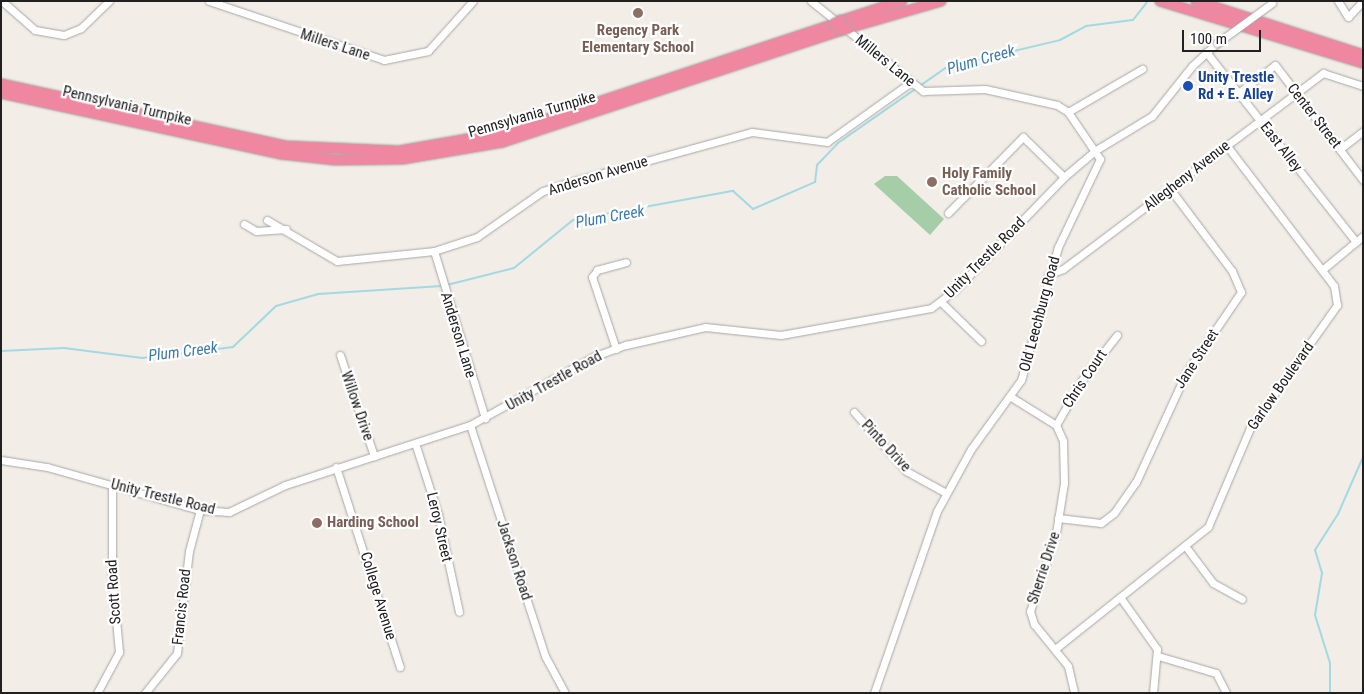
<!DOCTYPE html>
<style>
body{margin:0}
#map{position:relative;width:1364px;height:694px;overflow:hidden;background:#f2ede6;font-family:"Roboto Condensed",sans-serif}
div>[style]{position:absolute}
.cemetery>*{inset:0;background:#a5cda8}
.stream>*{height:2px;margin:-1px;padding:0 1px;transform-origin:1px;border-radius:1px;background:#a2d9e3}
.roads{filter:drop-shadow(0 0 1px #a7a7a7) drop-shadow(0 0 1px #a7a7a7)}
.minor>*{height:7px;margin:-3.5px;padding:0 3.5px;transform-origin:3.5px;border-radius:3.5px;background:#fff}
.highway>*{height:10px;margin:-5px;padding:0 5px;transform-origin:5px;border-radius:5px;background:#f087a1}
.bridges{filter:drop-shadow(0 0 1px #a7a7a7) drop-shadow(0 0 1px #a7a7a7)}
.minor-bridge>*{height:7px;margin:-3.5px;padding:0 3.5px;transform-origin:3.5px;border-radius:3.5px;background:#fff}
.highway-bridge>*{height:10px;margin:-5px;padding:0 5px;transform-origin:5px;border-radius:5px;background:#f087a1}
.dots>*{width:14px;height:14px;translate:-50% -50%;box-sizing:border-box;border:2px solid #fff;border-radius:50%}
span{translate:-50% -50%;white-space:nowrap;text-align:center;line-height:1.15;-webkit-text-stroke:4.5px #fff;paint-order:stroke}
.education-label{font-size:15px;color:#785e54;font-weight:700}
.left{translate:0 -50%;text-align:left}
.street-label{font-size:15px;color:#202020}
.transit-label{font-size:15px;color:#164399;font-weight:700}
.water-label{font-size:16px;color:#3d7aaa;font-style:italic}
.frame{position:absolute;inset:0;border:2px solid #202020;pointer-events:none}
.scale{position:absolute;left:1182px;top:30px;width:79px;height:22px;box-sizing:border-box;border:2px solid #202020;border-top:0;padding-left:6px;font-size:15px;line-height:18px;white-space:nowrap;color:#202020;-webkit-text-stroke:4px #fff;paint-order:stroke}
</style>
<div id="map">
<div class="cemetery">
<i style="clip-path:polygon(885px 176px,897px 176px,944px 219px,930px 235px,874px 184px)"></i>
</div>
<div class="stream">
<i style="left:447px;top:285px;width:69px;rotate:-14.2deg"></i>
<i style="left:514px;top:268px;width:76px;rotate:-39.1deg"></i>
<i style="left:573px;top:220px;width:163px;rotate:-10.3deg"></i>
<i style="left:733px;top:191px;width:27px;rotate:42deg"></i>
<i style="left:753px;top:209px;width:68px;rotate:-23.5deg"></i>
<i style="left:815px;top:182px;width:17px;rotate:-83deg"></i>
<i style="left:817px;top:165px;width:30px;rotate:-46deg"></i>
<i style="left:838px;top:143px;width:133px;rotate:-34.9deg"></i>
<i style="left:947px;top:67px;width:116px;rotate:-13.4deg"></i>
<i style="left:1060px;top:40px;width:30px;rotate:-28deg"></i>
<i style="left:1086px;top:26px;width:47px;rotate:-7.3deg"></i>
<i style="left:1133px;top:20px;width:24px;rotate:-52deg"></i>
<i style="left:1px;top:351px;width:63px;rotate:-2.7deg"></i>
<i style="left:64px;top:348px;width:79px;rotate:7.3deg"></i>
<i style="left:142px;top:358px;width:92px;rotate:-6.9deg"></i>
<i style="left:233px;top:347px;width:59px;rotate:-43.6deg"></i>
<i style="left:276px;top:306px;width:44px;rotate:-15.9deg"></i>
<i style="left:318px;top:294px;width:124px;rotate:-3.7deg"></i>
<i style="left:1330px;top:693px;width:30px;rotate:-90deg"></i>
<i style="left:1330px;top:663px;width:50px;rotate:-107.4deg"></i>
<i style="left:1315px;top:615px;width:43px;rotate:-80.5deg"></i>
<i style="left:1322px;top:573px;width:24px;rotate:-107deg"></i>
<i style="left:1315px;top:550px;width:43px;rotate:-57.4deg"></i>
<i style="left:1338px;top:514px;width:62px;rotate:-66.3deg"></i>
</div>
<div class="roads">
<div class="minor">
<i style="left:2px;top:1px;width:44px;rotate:41.3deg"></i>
<i style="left:35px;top:30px;width:29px;rotate:10deg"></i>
<i style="left:64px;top:35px;width:18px;rotate:-22deg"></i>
<i style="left:81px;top:28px;width:39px;rotate:-44deg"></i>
<i style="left:209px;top:1px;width:185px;rotate:18.6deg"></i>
<i style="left:384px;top:60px;width:45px;rotate:-11.6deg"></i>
<i style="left:428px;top:51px;width:67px;rotate:-48deg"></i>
<i style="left:811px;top:1px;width:144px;rotate:38.8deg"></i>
<i style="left:923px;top:91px;width:62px;rotate:-1.8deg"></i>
<i style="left:985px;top:89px;width:74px;rotate:12.5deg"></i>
<i style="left:1057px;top:105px;width:13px;rotate:32deg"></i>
<i style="left:1068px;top:112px;width:57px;rotate:55.8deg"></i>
<i style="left:1100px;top:159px;width:98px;rotate:115.5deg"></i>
<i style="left:1058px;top:247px;width:138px;rotate:105.5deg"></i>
<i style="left:1021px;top:380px;width:85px;rotate:125.9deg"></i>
<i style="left:971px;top:449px;width:71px;rotate:118.7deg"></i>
<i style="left:937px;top:511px;width:193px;rotate:109.1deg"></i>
<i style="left:1338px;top:1px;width:19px;rotate:58deg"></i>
<i style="left:1348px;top:17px;width:22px;rotate:-47deg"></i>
<i style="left:1206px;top:52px;width:242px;rotate:51.7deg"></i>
<i style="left:1238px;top:93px;width:46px;rotate:-37.1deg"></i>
<i style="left:1275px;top:65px;width:145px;rotate:52.6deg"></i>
<i style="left:1068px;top:112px;width:86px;rotate:-30.2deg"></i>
<i style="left:1340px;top:149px;width:29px;rotate:-38deg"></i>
<i style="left:948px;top:213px;width:107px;rotate:-45.4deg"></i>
<i style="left:1023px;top:137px;width:57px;rotate:44.3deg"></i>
<i style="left:267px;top:220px;width:81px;rotate:30.4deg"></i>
<i style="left:337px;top:261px;width:98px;rotate:-5.9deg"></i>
<i style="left:434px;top:251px;width:45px;rotate:-18deg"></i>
<i style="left:477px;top:237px;width:80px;rotate:-34.9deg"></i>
<i style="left:543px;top:191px;width:28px;rotate:-18deg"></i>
<i style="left:570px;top:182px;width:189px;rotate:-15.4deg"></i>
<i style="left:752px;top:132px;width:76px;rotate:7.6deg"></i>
<i style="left:827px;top:142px;width:103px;rotate:-35.5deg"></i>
<i style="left:244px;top:224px;width:14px;rotate:30deg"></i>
<i style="left:256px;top:231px;width:30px;rotate:-4deg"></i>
<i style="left:434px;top:251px;width:175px;rotate:73deg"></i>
<i style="left:1322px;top:270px;width:53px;rotate:-39.7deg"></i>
<i style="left:1048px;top:275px;width:16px;rotate:-22deg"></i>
<i style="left:1063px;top:269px;width:326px;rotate:-37deg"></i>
<i style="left:1323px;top:73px;width:42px;rotate:18deg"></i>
<i style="left:941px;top:302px;width:56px;rotate:44.3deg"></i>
<i style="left:616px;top:349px;width:76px;rotate:-108.4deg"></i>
<i style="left:592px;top:277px;width:9px;rotate:-54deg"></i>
<i style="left:597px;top:270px;width:30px;rotate:-15deg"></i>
<i style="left:340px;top:355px;width:107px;rotate:71.4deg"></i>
<i style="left:1011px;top:397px;width:53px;rotate:31.9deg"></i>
<i style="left:1056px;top:425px;width:17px;rotate:66deg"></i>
<i style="left:1063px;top:441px;width:42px;rotate:88.6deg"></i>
<i style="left:1064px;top:483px;width:51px;rotate:99.1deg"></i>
<i style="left:1056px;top:533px;width:82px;rotate:108.4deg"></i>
<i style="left:1030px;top:611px;width:14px;rotate:73deg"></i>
<i style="left:1034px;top:624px;width:54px;rotate:51deg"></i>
<i style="left:1068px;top:666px;width:28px;rotate:77deg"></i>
<i style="left:854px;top:412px;width:79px;rotate:48.6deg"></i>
<i style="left:906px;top:471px;width:46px;rotate:28.8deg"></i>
<i style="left:470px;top:425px;width:243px;rotate:72deg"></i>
<i style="left:545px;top:656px;width:42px;rotate:61.6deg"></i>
<i style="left:1056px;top:425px;width:52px;rotate:-60deg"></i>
<i style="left:1082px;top:380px;width:57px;rotate:-52.1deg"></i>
<i style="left:415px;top:443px;width:75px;rotate:72.1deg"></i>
<i style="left:438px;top:514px;width:100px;rotate:77.9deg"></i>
<i style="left:1px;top:460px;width:47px;rotate:8.7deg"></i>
<i style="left:47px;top:467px;width:159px;rotate:15.7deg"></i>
<i style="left:200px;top:510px;width:29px;rotate:4deg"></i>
<i style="left:229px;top:512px;width:62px;rotate:-25.7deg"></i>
<i style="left:285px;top:485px;width:194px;rotate:-18deg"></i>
<i style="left:470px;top:425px;width:143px;rotate:-28.9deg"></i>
<i style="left:595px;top:356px;width:33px;rotate:-20deg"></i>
<i style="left:626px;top:345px;width:81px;rotate:-12.8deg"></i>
<i style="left:705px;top:327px;width:76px;rotate:6deg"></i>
<i style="left:781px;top:335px;width:152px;rotate:-10.2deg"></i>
<i style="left:931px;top:308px;width:30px;rotate:-37deg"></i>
<i style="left:955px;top:290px;width:157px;rotate:-46deg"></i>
<i style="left:1064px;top:177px;width:42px;rotate:-40.2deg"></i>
<i style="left:1096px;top:150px;width:66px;rotate:-31.3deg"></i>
<i style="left:1152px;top:116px;width:64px;rotate:-51.3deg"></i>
<i style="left:1192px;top:66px;width:34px;rotate:-43deg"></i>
<i style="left:336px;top:467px;width:210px;rotate:72.3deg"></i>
<i style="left:1058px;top:518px;width:43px;rotate:6.6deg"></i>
<i style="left:1101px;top:523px;width:16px;rotate:-38deg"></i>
<i style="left:1114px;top:513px;width:38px;rotate:-55deg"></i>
<i style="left:1136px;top:482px;width:120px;rotate:-65.4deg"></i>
<i style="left:1186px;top:373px;width:98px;rotate:-55.8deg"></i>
<i style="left:1241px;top:292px;width:23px;rotate:-113deg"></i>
<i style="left:1232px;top:271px;width:101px;rotate:-127deg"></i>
<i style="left:1186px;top:547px;width:45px;rotate:53.1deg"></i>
<i style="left:1213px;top:583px;width:33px;rotate:29deg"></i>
<i style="left:1120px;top:597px;width:64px;rotate:54.6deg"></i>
<i style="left:1157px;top:649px;width:44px;rotate:95.2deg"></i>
<i style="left:1055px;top:649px;width:196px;rotate:-38.6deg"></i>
<i style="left:1208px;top:527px;width:108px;rotate:-67deg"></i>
<i style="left:1250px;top:428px;width:151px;rotate:-54.7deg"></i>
<i style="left:1337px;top:305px;width:19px;rotate:-99deg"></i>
<i style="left:1334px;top:286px;width:176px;rotate:-127.4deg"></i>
<i style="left:1158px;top:656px;width:60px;rotate:16.3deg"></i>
<i style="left:1216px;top:673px;width:22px;rotate:63deg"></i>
<i style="left:97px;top:693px;width:47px;rotate:-61.8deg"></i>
<i style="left:119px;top:652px;width:77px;rotate:-95.2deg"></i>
<i style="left:112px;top:575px;width:90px;rotate:-90deg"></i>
<i style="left:145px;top:693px;width:51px;rotate:-51.3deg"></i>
<i style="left:177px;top:653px;width:103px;rotate:-83.3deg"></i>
<i style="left:189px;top:551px;width:42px;rotate:-75deg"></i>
</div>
<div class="highway">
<i style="left:1160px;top:1px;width:212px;rotate:17deg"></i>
<i style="left:1196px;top:1px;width:176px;rotate:17.9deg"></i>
<i style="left:840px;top:21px;width:65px;rotate:-17.9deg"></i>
<i style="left:848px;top:28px;width:97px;rotate:-16.2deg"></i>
<i style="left:1px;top:84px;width:291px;rotate:12.3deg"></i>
<i style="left:285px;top:146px;width:114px;rotate:2.5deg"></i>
<i style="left:399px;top:151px;width:111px;rotate:-9.9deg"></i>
<i style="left:508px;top:132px;width:343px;rotate:-18.3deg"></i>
<i style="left:1px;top:93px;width:287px;rotate:12.3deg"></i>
<i style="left:281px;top:154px;width:55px;rotate:6.2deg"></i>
<i style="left:336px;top:160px;width:67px;rotate:-0.9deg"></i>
<i style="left:403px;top:159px;width:101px;rotate:-9.6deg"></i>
<i style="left:503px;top:142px;width:356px;rotate:-18.3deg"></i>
</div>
</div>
<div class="bridges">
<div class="minor-bridge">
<i style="left:1217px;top:43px;width:68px;rotate:-36deg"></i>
</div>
<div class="highway-bridge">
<i style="left:834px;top:24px;width:7px;rotate:-27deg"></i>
<i style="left:841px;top:30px;width:7px;rotate:-16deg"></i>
</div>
</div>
<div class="dots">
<i style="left:638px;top:13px;background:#8d6e63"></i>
<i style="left:1188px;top:86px;background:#1a4fb4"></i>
<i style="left:932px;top:182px;background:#8d6e63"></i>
<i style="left:317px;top:523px;background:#8d6e63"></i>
</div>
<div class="education-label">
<span style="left:638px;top:39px">Regency Park<br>Elementary School</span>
<span class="left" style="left:942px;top:182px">Holy Family<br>Catholic School</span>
<span class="left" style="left:327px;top:523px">Harding School</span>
</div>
<div class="street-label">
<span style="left:335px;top:45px;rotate:18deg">Millers Lane</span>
<span style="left:885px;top:61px;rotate:39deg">Millers Lane</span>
<span style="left:127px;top:106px;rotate:13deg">Pennsylvania Turnpike</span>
<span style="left:532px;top:115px;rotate:-16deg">Pennsylvania Turnpike</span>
<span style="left:1314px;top:116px;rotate:52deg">Center Street</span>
<span style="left:1281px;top:147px;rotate:52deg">East Alley</span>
<span style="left:598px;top:176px;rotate:-17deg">Anderson Avenue</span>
<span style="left:1187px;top:176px;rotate:-38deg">Allegheny Avenue</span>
<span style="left:985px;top:258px;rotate:-45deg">Unity Trestle Road</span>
<span style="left:1040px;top:314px;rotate:-75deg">Old Leechburg Road</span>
<span style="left:458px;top:335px;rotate:73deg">Anderson Lane</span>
<span style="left:1197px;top:359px;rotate:-57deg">Jane Street</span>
<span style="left:1085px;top:379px;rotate:-56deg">Chris Court</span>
<span style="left:554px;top:381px;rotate:-29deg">Unity Trestle Road</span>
<span style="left:1281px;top:386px;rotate:-55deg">Garlow Boulevard</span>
<span style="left:357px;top:406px;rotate:71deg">Willow Drive</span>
<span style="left:886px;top:446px;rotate:47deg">Pinto Drive</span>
<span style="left:163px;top:497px;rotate:14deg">Unity Trestle Road</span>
<span style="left:439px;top:527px;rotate:77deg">Leroy Street</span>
<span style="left:514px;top:560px;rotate:72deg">Jackson Road</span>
<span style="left:1044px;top:568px;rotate:-72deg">Sherrie Drive</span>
<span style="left:114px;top:592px;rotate:-94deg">Scott Road</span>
<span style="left:378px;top:596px;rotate:73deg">College Avenue</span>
<span style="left:182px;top:607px;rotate:-84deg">Francis Road</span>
</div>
<div class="transit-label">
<span class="left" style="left:1198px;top:86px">Unity Trestle<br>Rd + E. Alley</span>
</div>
<div class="water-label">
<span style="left:981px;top:60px;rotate:-16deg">Plum Creek</span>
<span style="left:610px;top:217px;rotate:-10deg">Plum Creek</span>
<span style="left:183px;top:352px;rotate:-7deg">Plum Creek</span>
</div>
<div class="frame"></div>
<div class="scale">100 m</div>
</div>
